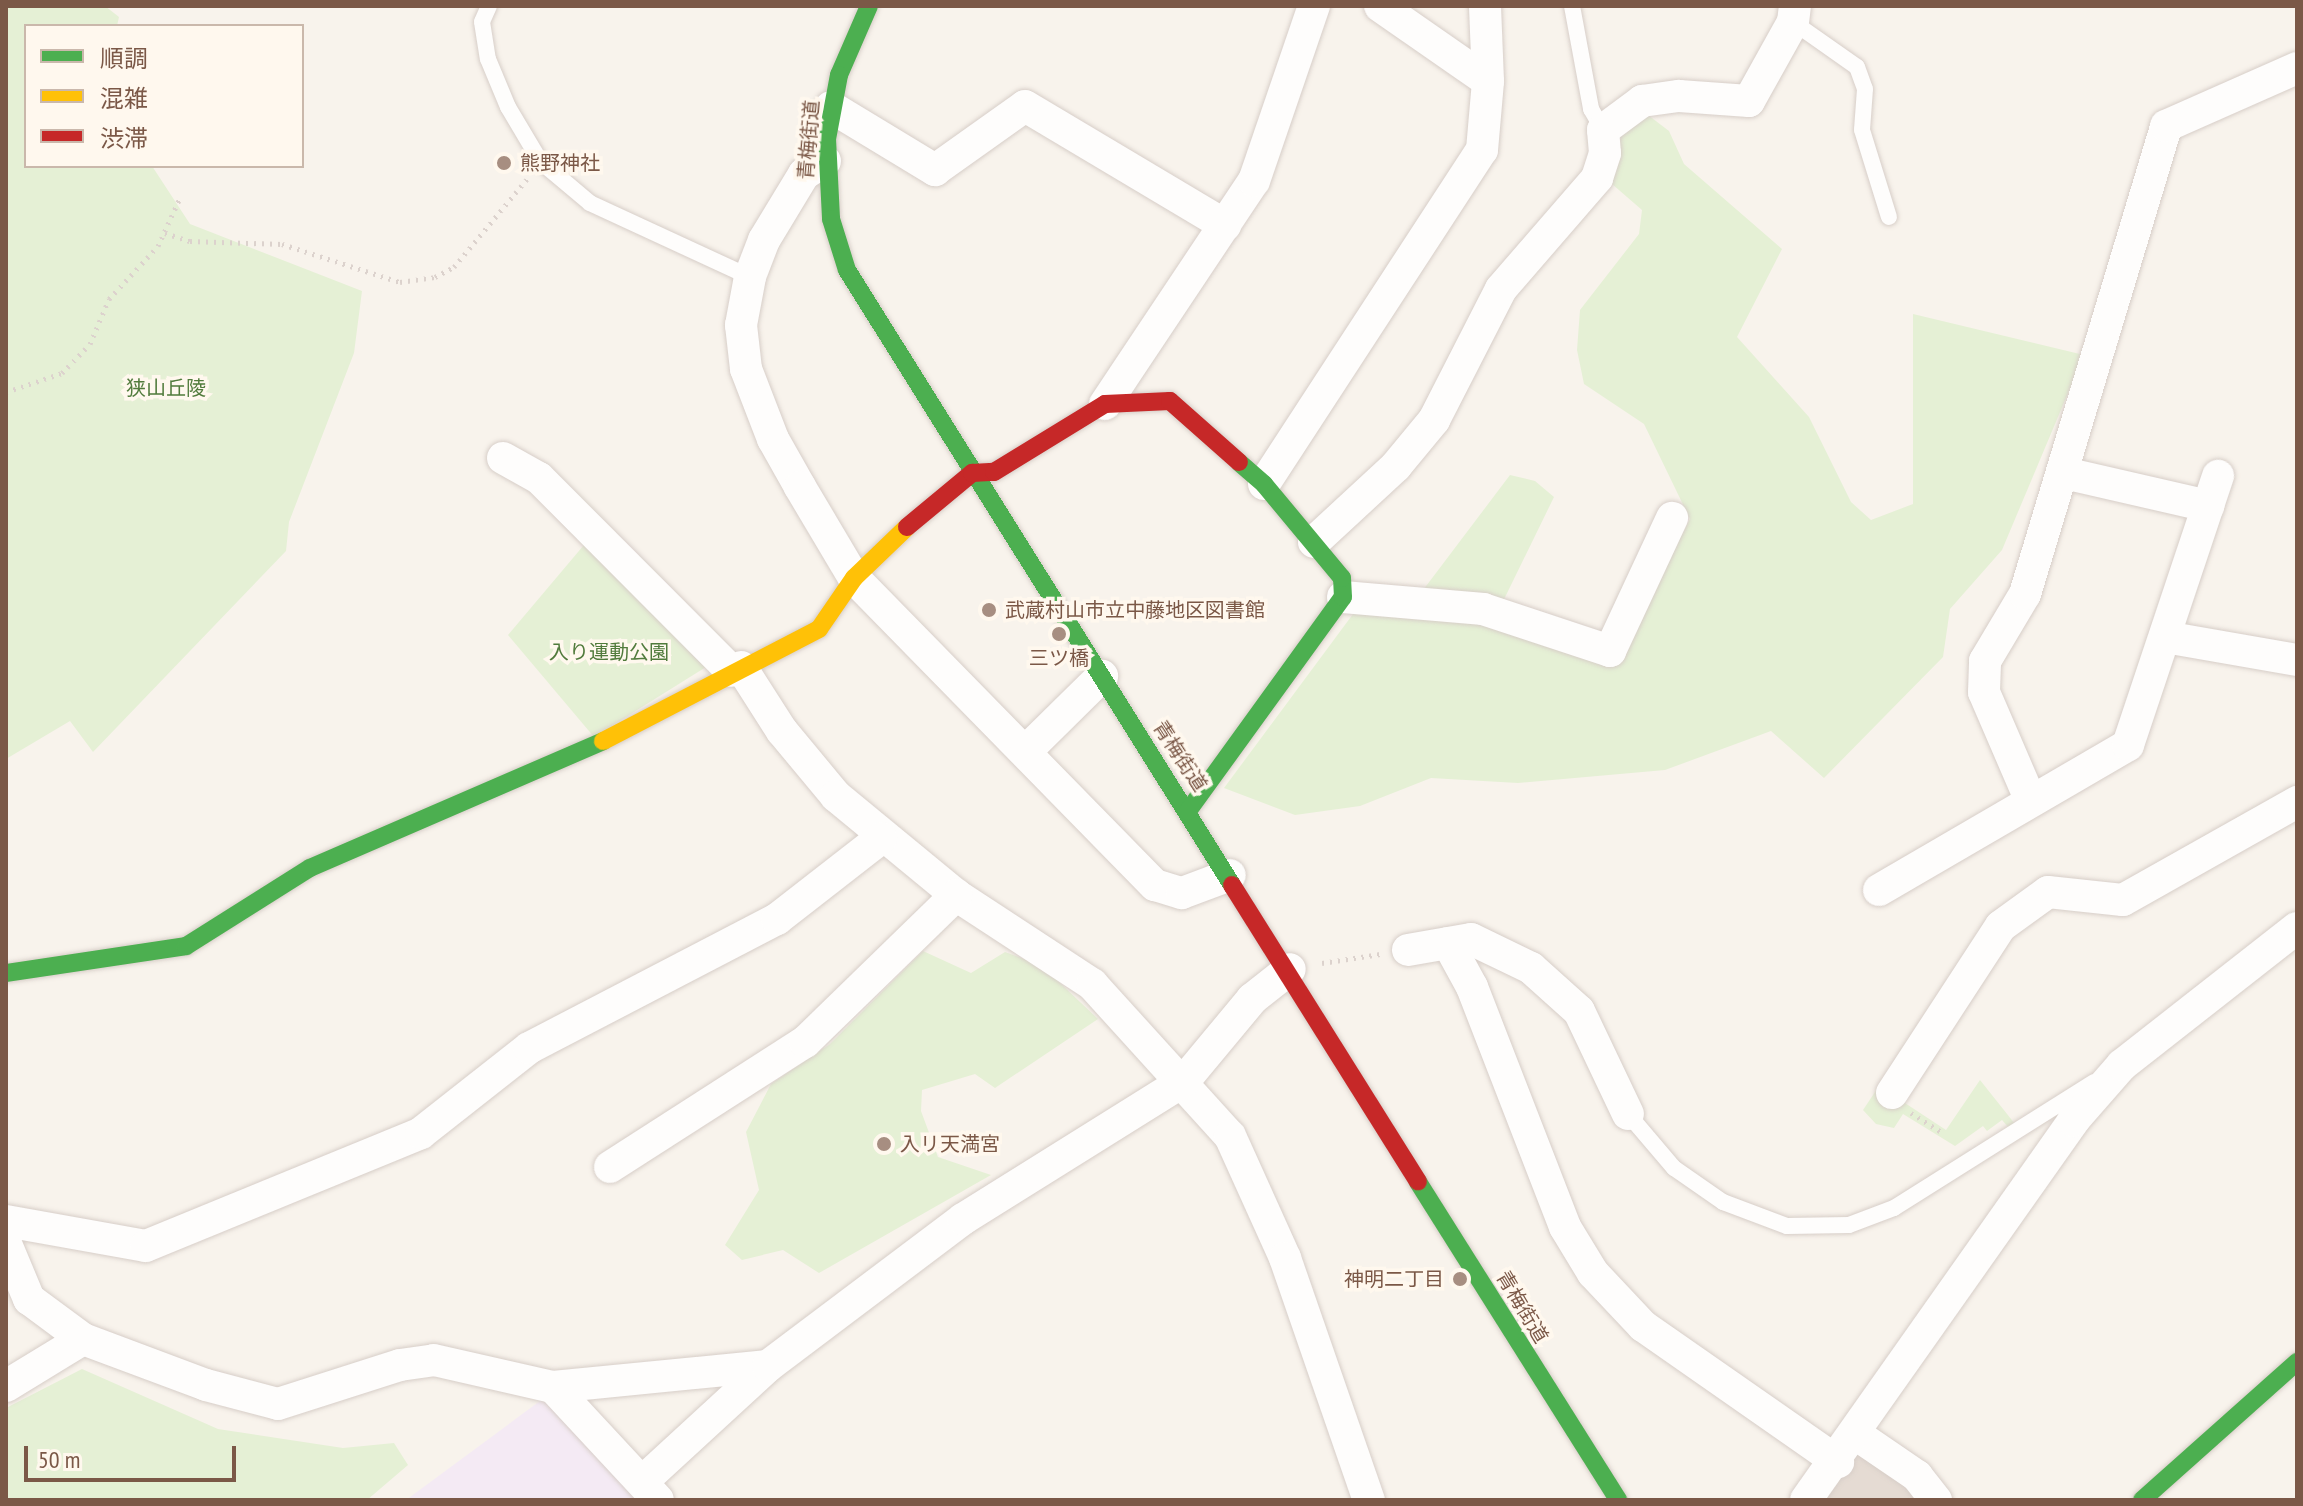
<!DOCTYPE html>
<meta charset="utf-8">
<style>
body{margin:0}
#map{position:relative;width:2303px;height:1506px;overflow:hidden;background:#f8f3ec;font-family:"PT Sans Narrow","Noto Sans JP",sans-serif}
div>[style]{position:absolute}
.education>*{inset:0;background:#f4eaf4}
.green>*{inset:0;background:#e5f0d5}
.building>*{inset:0;background:#e5dbd3}
.path>*{height:5px;margin-top:-2.5px;transform-origin:0;background:repeating-linear-gradient(90deg,#dcd2cd 0 2px,transparent 0 8px)}
.roads{filter:drop-shadow(0 0 2px #d7cec8) drop-shadow(0 0 2px #d7cec8)}
.lane>*{height:16px;margin:-8px;padding:0 8px;transform-origin:8px;border-radius:8px;background:#fefdfc}
.street>*{height:32px;margin:-16px;padding:0 16px;transform-origin:16px;border-radius:16px;background:#fefdfc}
.fast>*{height:18px;margin:-9px;padding:0 9px;transform-origin:9px;border-radius:9px;background:#4caf50}
.slow>*{height:18px;margin:-9px;padding:0 9px;transform-origin:9px;border-radius:9px;background:#ffc107}
.jam>*{height:18px;margin:-9px;padding:0 9px;transform-origin:9px;border-radius:9px;background:#c62828}
.dots>*{width:22px;height:22px;translate:-50% -50%;box-sizing:border-box;border:4px solid #fff8ee;border-radius:50%}
span{translate:-50% -50%;white-space:nowrap;text-align:center;line-height:1.15;-webkit-text-stroke:7px #fff8ee;paint-order:stroke}
.street-label{font-size:20px;color:#7b5847}
.poi-label{font-size:20px;color:#7b5847}
.left{translate:0 -50%;text-align:left}
.right{translate:-100% -50%;text-align:right}
.park-label{font-size:20px;color:#517b3c}
.frame{position:absolute;inset:0;border:8px solid #7b5847;pointer-events:none}
.legend{position:absolute;left:24px;top:24px;width:280px;height:144px;box-sizing:border-box;background:#fff8ee;border:2px solid #cab8ab;margin:0;padding:10px 14px;list-style:none;font-size:24px;color:#7b5847}
.legend li{display:flex;align-items:center;gap:16px;height:40px}
.legend b{width:40px;border:2px solid #cab8ab}
.scale{position:absolute;left:24px;top:1446px;width:212px;height:36px;box-sizing:border-box;border:4px solid #7b5847;border-top:0;padding-left:10px;font-size:24px;line-height:28px;white-space:nowrap;color:#7b5847;-webkit-text-stroke:6px #fff8ee;paint-order:stroke}
</style>
<div id="map">
<div class="education">
<i style="clip-path:polygon(544px 1398px,637px 1500px,406px 1500px)"></i>
</div>
<div class="green">
<i style="clip-path:polygon(6px 6px,105px 6px,119px 17px,117px 26px,26px 26px,26px 166px,152px 166px,190px 224px,362px 291px,354px 353px,289px 522px,286px 551px,93px 752px,70px 721px,6px 759px)"></i>
<i style="clip-path:polygon(1648px 115px,1669px 131px,1684px 164px,1782px 249px,1737px 337px,1809px 417px,1851px 502px,1871px 520px,1913px 504px,1913px 314px,2084px 355px,2002px 550px,1950px 609px,1943px 657px,1824px 778px,1771px 731px,1665px 770px,1518px 783px,1431px 778px,1360px 806px,1295px 815px,1224px 788px,1356px 610px,1405px 614px,1510px 475px,1535px 481px,1554px 497px,1491px 626px,1617px 661px,1690px 519px,1644px 424px,1584px 384px,1577px 350px,1580px 310px,1639px 234px,1642px 210px,1612px 184px,1621px 137px)"></i>
<i style="clip-path:polygon(589px 539px,714px 662px,594px 737px,508px 635px)"></i>
<i style="clip-path:polygon(923px 951px,971px 973px,1005px 952px,1041px 965px,1098px 1019px,995px 1088px,975px 1074px,922px 1090px,921px 1111px,938px 1157px,991px 1175px,819px 1273px,783px 1250px,742px 1260px,725px 1245px,759px 1190px,746px 1132px,771px 1084px,830px 1044px)"></i>
<i style="clip-path:polygon(1980px 1080px,2015px 1124px,2009px 1128px,2002px 1120px,1987px 1131px,1983px 1126px,1955px 1146px,1903px 1114px,1894px 1128px,1876px 1124px,1863px 1110px,1879px 1086px,1946px 1130px)"></i>
<i style="clip-path:polygon(82px 1369px,218px 1429px,343px 1448px,394px 1443px,408px 1465px,367px 1500px,6px 1500px,6px 1408px)"></i>
</div>
<div class="building">
<i style="clip-path:polygon(1857px 1454px,1900px 1467px,1926px 1500px,1793px 1500px)"></i>
</div>
<div class="path">
<i style="left:165px;top:233px;width:26px;rotate:18deg"></i>
<i style="left:190px;top:241px;width:92px;rotate:1.9deg"></i>
<i style="left:282px;top:244px;width:124px;rotate:17.9deg"></i>
<i style="left:400px;top:282px;width:35px;rotate:-8deg"></i>
<i style="left:435px;top:277px;width:21px;rotate:-28deg"></i>
<i style="left:454px;top:267px;width:116px;rotate:-50.3deg"></i>
<i style="left:6px;top:392px;width:59px;rotate:-18.7deg"></i>
<i style="left:62px;top:373px;width:40px;rotate:-46deg"></i>
<i style="left:90px;top:344px;width:49px;rotate:-67.1deg"></i>
<i style="left:109px;top:299px;width:72px;rotate:-47.2deg"></i>
<i style="left:158px;top:246px;width:53px;rotate:-65.4deg"></i>
<i style="left:1322px;top:963px;width:59px;rotate:-8.8deg"></i>
<i style="left:1911px;top:1113px;width:38px;rotate:32deg"></i>
</div>
<div class="roads">
<div class="lane">
<i style="left:489px;top:6px;width:17px;rotate:114deg"></i>
<i style="left:482px;top:22px;width:37px;rotate:81deg"></i>
<i style="left:488px;top:59px;width:52px;rotate:67.4deg"></i>
<i style="left:508px;top:107px;width:63px;rotate:59.3deg"></i>
<i style="left:540px;top:161px;width:65px;rotate:40deg"></i>
<i style="left:590px;top:203px;width:176px;rotate:24.8deg"></i>
<i style="left:1572px;top:6px;width:105px;rotate:79.5deg"></i>
<i style="left:1591px;top:109px;width:24px;rotate:60deg"></i>
<i style="left:1793px;top:22px;width:78px;rotate:35.1deg"></i>
<i style="left:1857px;top:67px;width:23px;rotate:70deg"></i>
<i style="left:1865px;top:89px;width:41px;rotate:94.2deg"></i>
<i style="left:1862px;top:130px;width:91px;rotate:72.8deg"></i>
<i style="left:1628px;top:1114px;width:71px;rotate:49.6deg"></i>
<i style="left:1674px;top:1168px;width:60px;rotate:34.8deg"></i>
<i style="left:1723px;top:1202px;width:68px;rotate:20.6deg"></i>
<i style="left:1787px;top:1226px;width:62px;rotate:-0.9deg"></i>
<i style="left:1849px;top:1225px;width:48px;rotate:-20.7deg"></i>
<i style="left:1894px;top:1208px;width:236px;rotate:-32.2deg"></i>
</div>
<div class="street">
<i style="left:1380px;top:6px;width:131px;rotate:34.8deg"></i>
<i style="left:831px;top:107px;width:122px;rotate:31.2deg"></i>
<i style="left:935px;top:170px;width:110px;rotate:-35.4deg"></i>
<i style="left:1025px;top:106px;width:233px;rotate:30.8deg"></i>
<i style="left:825px;top:161px;width:25px;rotate:148deg"></i>
<i style="left:804px;top:174px;width:77px;rotate:121.2deg"></i>
<i style="left:764px;top:240px;width:40px;rotate:111deg"></i>
<i style="left:750px;top:277px;width:49px;rotate:100.6deg"></i>
<i style="left:741px;top:325px;width:44px;rotate:83.5deg"></i>
<i style="left:746px;top:369px;width:75px;rotate:68.9deg"></i>
<i style="left:773px;top:439px;width:55px;rotate:60.6deg"></i>
<i style="left:800px;top:487px;width:106px;rotate:59.3deg"></i>
<i style="left:854px;top:578px;width:430px;rotate:45.6deg"></i>
<i style="left:1155px;top:885px;width:28px;rotate:17deg"></i>
<i style="left:1182px;top:893px;width:51px;rotate:-20.6deg"></i>
<i style="left:1105px;top:404px;width:268px;rotate:-56.3deg"></i>
<i style="left:1254px;top:181px;width:185px;rotate:-71.1deg"></i>
<i style="left:503px;top:458px;width:41px;rotate:29.1deg"></i>
<i style="left:539px;top:478px;width:272px;rotate:45.1deg"></i>
<i style="left:2064px;top:473px;width:148px;rotate:12.9deg"></i>
<i style="left:1264px;top:484px;width:399px;rotate:-56.9deg"></i>
<i style="left:1482px;top:150px;width:69px;rotate:-85deg"></i>
<i style="left:1488px;top:81px;width:75px;rotate:-92.3deg"></i>
<i style="left:1314px;top:542px;width:112px;rotate:-42.8deg"></i>
<i style="left:1396px;top:466px;width:60px;rotate:-50.4deg"></i>
<i style="left:1434px;top:420px;width:147px;rotate:-62.9deg"></i>
<i style="left:1501px;top:289px;width:147px;rotate:-49.1deg"></i>
<i style="left:1597px;top:178px;width:26px;rotate:-72deg"></i>
<i style="left:1605px;top:153px;width:23px;rotate:-95deg"></i>
<i style="left:1603px;top:130px;width:49px;rotate:-36.6deg"></i>
<i style="left:1642px;top:101px;width:37px;rotate:-8deg"></i>
<i style="left:1679px;top:96px;width:70px;rotate:4.1deg"></i>
<i style="left:1749px;top:101px;width:90px;rotate:-60.9deg"></i>
<i style="left:1793px;top:22px;width:16px;rotate:-83deg"></i>
<i style="left:1343px;top:597px;width:141px;rotate:4.9deg"></i>
<i style="left:1483px;top:609px;width:134px;rotate:18.3deg"></i>
<i style="left:1610px;top:651px;width:147px;rotate:-65deg"></i>
<i style="left:2165px;top:637px;width:134px;rotate:9.9deg"></i>
<i style="left:741px;top:667px;width:76px;rotate:57.4deg"></i>
<i style="left:782px;top:731px;width:85px;rotate:50.3deg"></i>
<i style="left:836px;top:796px;width:156px;rotate:39.5deg"></i>
<i style="left:956px;top:895px;width:163px;rotate:33.2deg"></i>
<i style="left:1092px;top:984px;width:205px;rotate:47.8deg"></i>
<i style="left:1230px;top:1136px;width:134px;rotate:65.7deg"></i>
<i style="left:1285px;top:1258px;width:256px;rotate:70.9deg"></i>
<i style="left:1026px;top:751px;width:107px;rotate:-44.6deg"></i>
<i style="left:2030px;top:799px;width:116px;rotate:-113.3deg"></i>
<i style="left:1984px;top:692px;width:31px;rotate:-88deg"></i>
<i style="left:1985px;top:661px;width:78px;rotate:-59.2deg"></i>
<i style="left:2025px;top:594px;width:489px;rotate:-73.2deg"></i>
<i style="left:2166px;top:126px;width:143px;rotate:-23.9deg"></i>
<i style="left:1879px;top:890px;width:288px;rotate:-30.2deg"></i>
<i style="left:2128px;top:745px;width:284px;rotate:-71.5deg"></i>
<i style="left:1448px;top:943px;width:50px;rotate:61.4deg"></i>
<i style="left:1472px;top:987px;width:257px;rotate:68.8deg"></i>
<i style="left:1565px;top:1227px;width:54px;rotate:58.7deg"></i>
<i style="left:1593px;top:1273px;width:73px;rotate:46.7deg"></i>
<i style="left:1643px;top:1326px;width:238px;rotate:34.9deg"></i>
<i style="left:1408px;top:950px;width:64px;rotate:-9.9deg"></i>
<i style="left:1471px;top:939px;width:67px;rotate:25.8deg"></i>
<i style="left:1531px;top:968px;width:64px;rotate:41.9deg"></i>
<i style="left:1579px;top:1011px;width:114px;rotate:64.6deg"></i>
<i style="left:1892px;top:1093px;width:199px;rotate:-56.9deg"></i>
<i style="left:2001px;top:926px;width:58px;rotate:-35.9deg"></i>
<i style="left:2048px;top:892px;width:75px;rotate:6.1deg"></i>
<i style="left:2123px;top:900px;width:200px;rotate:-29.4deg"></i>
<i style="left:610px;top:1167px;width:232px;rotate:-32.7deg"></i>
<i style="left:805px;top:1042px;width:211px;rotate:-44.2deg"></i>
<i style="left:6px;top:1221px;width:142px;rotate:10.1deg"></i>
<i style="left:146px;top:1246px;width:297px;rotate:-22.3deg"></i>
<i style="left:421px;top:1133px;width:137px;rotate:-38.2deg"></i>
<i style="left:529px;top:1048px;width:280px;rotate:-27.5deg"></i>
<i style="left:777px;top:919px;width:132px;rotate:-37.9deg"></i>
<i style="left:6px;top:1244px;width:60px;rotate:67.3deg"></i>
<i style="left:29px;top:1299px;width:67px;rotate:36.5deg"></i>
<i style="left:83px;top:1339px;width:131px;rotate:20.5deg"></i>
<i style="left:206px;top:1385px;width:74px;rotate:14.8deg"></i>
<i style="left:278px;top:1404px;width:128px;rotate:-17.7deg"></i>
<i style="left:400px;top:1365px;width:34px;rotate:-8deg"></i>
<i style="left:434px;top:1360px;width:122px;rotate:12.8deg"></i>
<i style="left:553px;top:1387px;width:216px;rotate:-5.6deg"></i>
<i style="left:6px;top:1386px;width:90px;rotate:-31.4deg"></i>
<i style="left:553px;top:1387px;width:154px;rotate:47.1deg"></i>
<i style="left:1857px;top:1435px;width:73px;rotate:34.3deg"></i>
<i style="left:1917px;top:1476px;width:31px;rotate:52deg"></i>
<i style="left:643px;top:1481px;width:170px;rotate:-42.6deg"></i>
<i style="left:768px;top:1366px;width:244px;rotate:-37deg"></i>
<i style="left:963px;top:1219px;width:261px;rotate:-32deg"></i>
<i style="left:1184px;top:1081px;width:107px;rotate:-50.3deg"></i>
<i style="left:1252px;top:999px;width:48px;rotate:-38.3deg"></i>
<i style="left:1806px;top:1500px;width:464px;rotate:-54.8deg"></i>
<i style="left:2073px;top:1121px;width:74px;rotate:-48.8deg"></i>
<i style="left:2122px;top:1065px;width:222px;rotate:-38.1deg"></i>
</div>
<div class="fast">
<i style="left:869px;top:6px;width:75px;rotate:113.5deg"></i>
<i style="left:839px;top:75px;width:65px;rotate:100.6deg"></i>
<i style="left:827px;top:139px;width:80px;rotate:87.1deg"></i>
<i style="left:831px;top:219px;width:53px;rotate:72.6deg"></i>
<i style="left:847px;top:270px;width:726px;rotate:57.95deg"></i>
<i style="left:1188px;top:811px;width:264px;rotate:-54.1deg"></i>
<i style="left:1343px;top:597px;width:19px;rotate:-93deg"></i>
<i style="left:1342px;top:578px;width:122px;rotate:-129.7deg"></i>
<i style="left:1264px;top:484px;width:33px;rotate:-139deg"></i>
<i style="left:6px;top:973px;width:182px;rotate:-8.5deg"></i>
<i style="left:186px;top:946px;width:146px;rotate:-32.2deg"></i>
<i style="left:310px;top:868px;width:319px;rotate:-23.4deg"></i>
<i style="left:1418px;top:1182px;width:376px;rotate:57.8deg"></i>
<i style="left:2142px;top:1500px;width:208px;rotate:-41.7deg"></i>
</div>
<div class="slow">
<i style="left:603px;top:741px;width:243px;rotate:-27.4deg"></i>
<i style="left:819px;top:629px;width:62px;rotate:-55.5deg"></i>
<i style="left:854px;top:578px;width:74px;rotate:-43.9deg"></i>
</div>
<div class="jam">
<i style="left:907px;top:527px;width:85px;rotate:-39.7deg"></i>
<i style="left:972px;top:473px;width:22px;rotate:-3deg"></i>
<i style="left:994px;top:472px;width:130px;rotate:-31.5deg"></i>
<i style="left:1105px;top:404px;width:65px;rotate:-2.6deg"></i>
<i style="left:1170px;top:401px;width:92px;rotate:41.5deg"></i>
<i style="left:1232px;top:885px;width:350px;rotate:57.9deg"></i>
</div>
</div>
<div class="dots">
<i style="left:504px;top:163px;background:#a78e81"></i>
<i style="left:989px;top:610px;background:#a78e81"></i>
<i style="left:1059px;top:634px;background:#a78e81"></i>
<i style="left:884px;top:1144px;background:#a78e81"></i>
<i style="left:1460px;top:1279px;background:#a78e81"></i>
</div>
<div class="street-label">
<span style="left:809px;top:140px;rotate:-85deg">青梅街道</span>
<span style="left:1180px;top:756px;rotate:57deg">青梅街道</span>
<span style="left:1522px;top:1307px;rotate:59deg">青梅街道</span>
</div>
<div class="poi-label">
<span class="left" style="left:520px;top:163px">熊野神社</span>
<span class="left" style="left:1005px;top:610px">武蔵村山市立中藤地区図書館</span>
<span style="left:1059px;top:658px">三ツ橋</span>
<span class="left" style="left:900px;top:1144px">入リ天満宮</span>
<span class="right" style="left:1444px;top:1279px">神明二丁目</span>
</div>
<div class="park-label">
<span style="left:166px;top:388px">狭山丘陵</span>
<span style="left:609px;top:652px">入り運動公園</span>
</div>
<div class="frame"></div>
<ul class="legend">
<li><b style="height:10px;background:#4caf50"></b>順調</li>
<li><b style="height:10px;background:#ffc107"></b>混雑</li>
<li><b style="height:10px;background:#c62828"></b>渋滞</li>
</ul>
<div class="scale">50 m</div>
</div>
